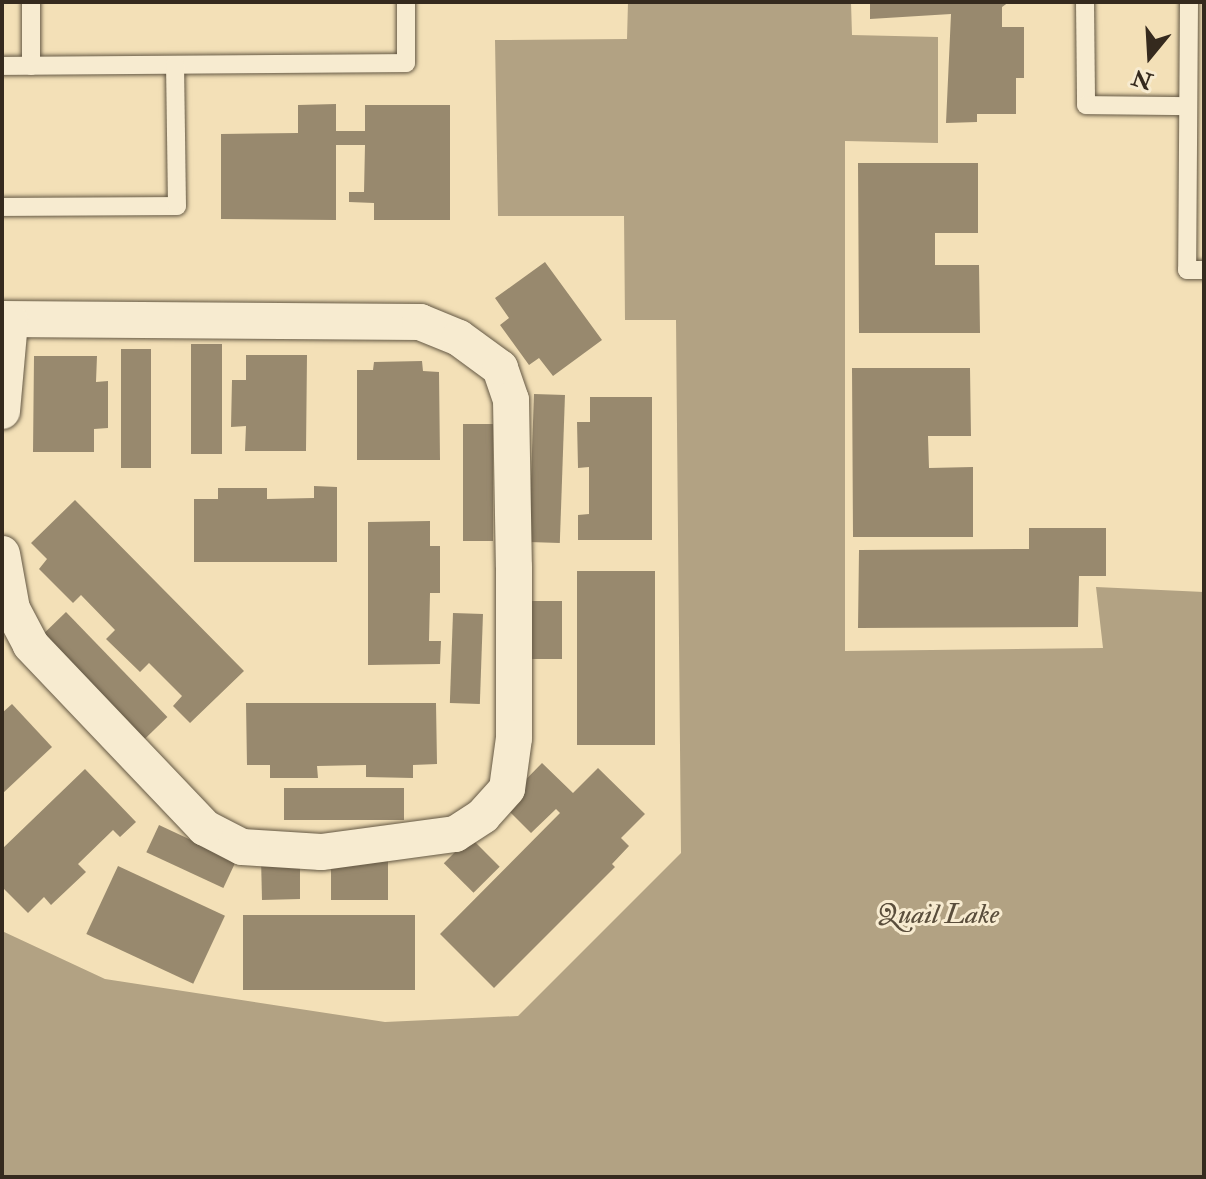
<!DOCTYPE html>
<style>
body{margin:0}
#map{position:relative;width:1206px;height:1179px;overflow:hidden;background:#f3e0b7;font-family:"IM FELL Double Pica",serif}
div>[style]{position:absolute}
.water>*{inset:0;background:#b2a283}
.building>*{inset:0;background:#98896e;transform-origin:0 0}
.roads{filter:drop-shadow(0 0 2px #645844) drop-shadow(0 0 2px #645844)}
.lane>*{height:18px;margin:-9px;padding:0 9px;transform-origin:9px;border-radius:9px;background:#f7ebd0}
.street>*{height:36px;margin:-18px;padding:0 18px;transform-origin:18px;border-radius:18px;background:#f7ebd0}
span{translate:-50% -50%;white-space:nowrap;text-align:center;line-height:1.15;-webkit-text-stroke:6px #f7ebd0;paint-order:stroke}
.water-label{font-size:28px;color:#5a4e3c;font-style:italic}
.frame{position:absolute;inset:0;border:4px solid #352a1e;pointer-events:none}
.north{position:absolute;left:1110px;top:16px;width:80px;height:80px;-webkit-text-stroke:6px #f7ebd0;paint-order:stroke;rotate:198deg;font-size:22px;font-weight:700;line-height:32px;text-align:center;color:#352a1e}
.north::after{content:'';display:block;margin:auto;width:28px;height:36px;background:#352a1e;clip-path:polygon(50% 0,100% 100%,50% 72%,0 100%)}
</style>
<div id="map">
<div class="water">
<i style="clip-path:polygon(628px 2px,851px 2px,852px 35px,938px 37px,938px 143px,845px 141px,845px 651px,1103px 648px,1096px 587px,1204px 592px,1204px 1177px,2px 1177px,2px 931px,105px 979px,385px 1022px,518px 1016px,681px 853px,676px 320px,625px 320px,624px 216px,498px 216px,495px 40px,627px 39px)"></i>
</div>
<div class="building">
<i style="clip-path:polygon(870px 2px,1009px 2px,1002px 7px,1002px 27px,1024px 27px,1024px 78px,1016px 78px,1016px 114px,977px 114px,977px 122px,946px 123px,951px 14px,870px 19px)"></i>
<i style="clip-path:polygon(336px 104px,336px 131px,365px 131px,365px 105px,450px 105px,450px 220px,374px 220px,374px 203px,349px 202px,349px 192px,364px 192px,365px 145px,336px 145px,336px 220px,221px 219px,221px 134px,298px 133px,298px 105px)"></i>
<i style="clip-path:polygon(858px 163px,978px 163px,978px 233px,935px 233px,935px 265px,979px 265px,980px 333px,859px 333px)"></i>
<i style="clip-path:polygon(545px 262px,602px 340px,553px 376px,539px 358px,529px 365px,500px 325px,509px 318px,495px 298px)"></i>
<i style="left:191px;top:344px;width:31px;height:110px"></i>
<i style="left:151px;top:349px;width:119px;height:30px;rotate:90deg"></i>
<i style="clip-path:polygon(246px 355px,307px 355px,306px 451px,245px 451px,246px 426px,231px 427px,232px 380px,246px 380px)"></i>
<i style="clip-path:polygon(34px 356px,97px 356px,96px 382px,108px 381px,108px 428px,94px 429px,94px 452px,33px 452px)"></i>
<i style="clip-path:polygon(422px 361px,423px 371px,439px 372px,440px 460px,357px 460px,357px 370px,373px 370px,374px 362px)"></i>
<i style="clip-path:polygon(852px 368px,970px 368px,971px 436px,928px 436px,929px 468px,973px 467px,973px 537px,853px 537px)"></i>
<i style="left:534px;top:394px;width:31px;height:148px;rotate:2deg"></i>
<i style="clip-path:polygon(590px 397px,652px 397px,652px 540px,578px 540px,578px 515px,589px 514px,589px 467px,578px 468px,577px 422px,590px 422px)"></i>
<i style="left:463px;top:424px;width:30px;height:117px"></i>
<i style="clip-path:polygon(314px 486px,337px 487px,337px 562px,194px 562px,194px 499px,218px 499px,218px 488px,267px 488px,267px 499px,314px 498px)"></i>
<i style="clip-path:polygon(75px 500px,244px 671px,190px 723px,173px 706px,182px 696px,149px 663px,140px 672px,106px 639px,115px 630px,81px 595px,73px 603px,39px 569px,47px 559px,31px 543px)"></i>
<i style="clip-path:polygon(430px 521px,430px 546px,440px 546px,440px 593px,430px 593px,429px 641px,441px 641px,440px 664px,368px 665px,368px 522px)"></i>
<i style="clip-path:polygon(1029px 528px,1106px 528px,1106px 576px,1079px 576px,1078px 627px,858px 628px,859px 550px,1029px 549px)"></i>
<i style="left:577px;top:571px;width:78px;height:174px"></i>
<i style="left:562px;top:601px;width:58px;height:41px;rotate:90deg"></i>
<i style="left:66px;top:612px;width:146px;height:33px;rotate:46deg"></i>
<i style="left:453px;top:613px;width:30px;height:90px;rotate:2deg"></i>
<i style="clip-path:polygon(246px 703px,436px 703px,437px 764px,413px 765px,413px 778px,366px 777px,366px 765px,317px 766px,318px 778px,270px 778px,270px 765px,247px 765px)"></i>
<i style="clip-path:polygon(12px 704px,52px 747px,2px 794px,2px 713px)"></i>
<i style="clip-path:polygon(542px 763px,573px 793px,598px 768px,645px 814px,621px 838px,629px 846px,612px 864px,615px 867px,494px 988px,440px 934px,560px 813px,556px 809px,531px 833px,502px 804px)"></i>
<i style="clip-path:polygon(85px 769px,136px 822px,120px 837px,113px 830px,78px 864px,86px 872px,51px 905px,44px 897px,28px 913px,2px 887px,2px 849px)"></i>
<i style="left:404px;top:788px;width:32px;height:120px;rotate:90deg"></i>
<i style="left:159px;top:825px;width:85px;height:30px;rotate:25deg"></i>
<i style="left:470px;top:837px;width:42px;height:37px;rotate:45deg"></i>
<i style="clip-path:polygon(261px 858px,300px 863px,300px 899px,262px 900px)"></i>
<i style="left:331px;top:858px;width:57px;height:42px"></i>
<i style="left:118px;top:866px;width:118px;height:75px;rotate:25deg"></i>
<i style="left:415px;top:915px;width:75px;height:172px;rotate:90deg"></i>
</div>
<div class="roads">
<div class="lane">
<i style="left:31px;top:2px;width:64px;rotate:90deg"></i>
<i style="left:1085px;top:2px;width:103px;rotate:89.4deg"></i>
<i style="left:1086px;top:105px;width:101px;rotate:0.6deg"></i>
<i style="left:1189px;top:2px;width:268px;rotate:90.4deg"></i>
<i style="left:1187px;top:270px;width:17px"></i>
<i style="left:2px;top:66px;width:404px;rotate:-0.4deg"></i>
<i style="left:406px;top:63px;width:61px;rotate:-90deg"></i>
<i style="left:2px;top:207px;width:175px;rotate:-0.3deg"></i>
<i style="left:177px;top:206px;width:141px;rotate:-90.8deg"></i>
</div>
<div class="street">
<i style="left:2px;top:319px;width:418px;rotate:0.4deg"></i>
<i style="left:420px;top:322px;width:42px;rotate:22.3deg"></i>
<i style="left:459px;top:338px;width:51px;rotate:36.2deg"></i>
<i style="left:500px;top:368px;width:34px;rotate:71deg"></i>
<i style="left:511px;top:400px;width:167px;rotate:89deg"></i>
<i style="left:514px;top:567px;width:171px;rotate:90deg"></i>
<i style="left:514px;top:738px;width:51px;rotate:97.8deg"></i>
<i style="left:507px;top:789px;width:36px;rotate:132deg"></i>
<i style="left:483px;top:816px;width:33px;rotate:147deg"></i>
<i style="left:455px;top:834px;width:135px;rotate:172.3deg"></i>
<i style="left:321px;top:852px;width:79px;rotate:-176.4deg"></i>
<i style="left:242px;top:847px;width:42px;rotate:-152.8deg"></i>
<i style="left:205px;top:828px;width:253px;rotate:-133.6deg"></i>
<i style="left:31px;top:645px;width:41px;rotate:-117.8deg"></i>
<i style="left:12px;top:609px;width:56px;rotate:-100.3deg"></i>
<i style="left:2px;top:411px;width:90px;rotate:-84.9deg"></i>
</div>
</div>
<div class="water-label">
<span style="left:938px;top:915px">Quail Lake</span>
</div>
<div class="frame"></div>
<div class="north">N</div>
</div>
